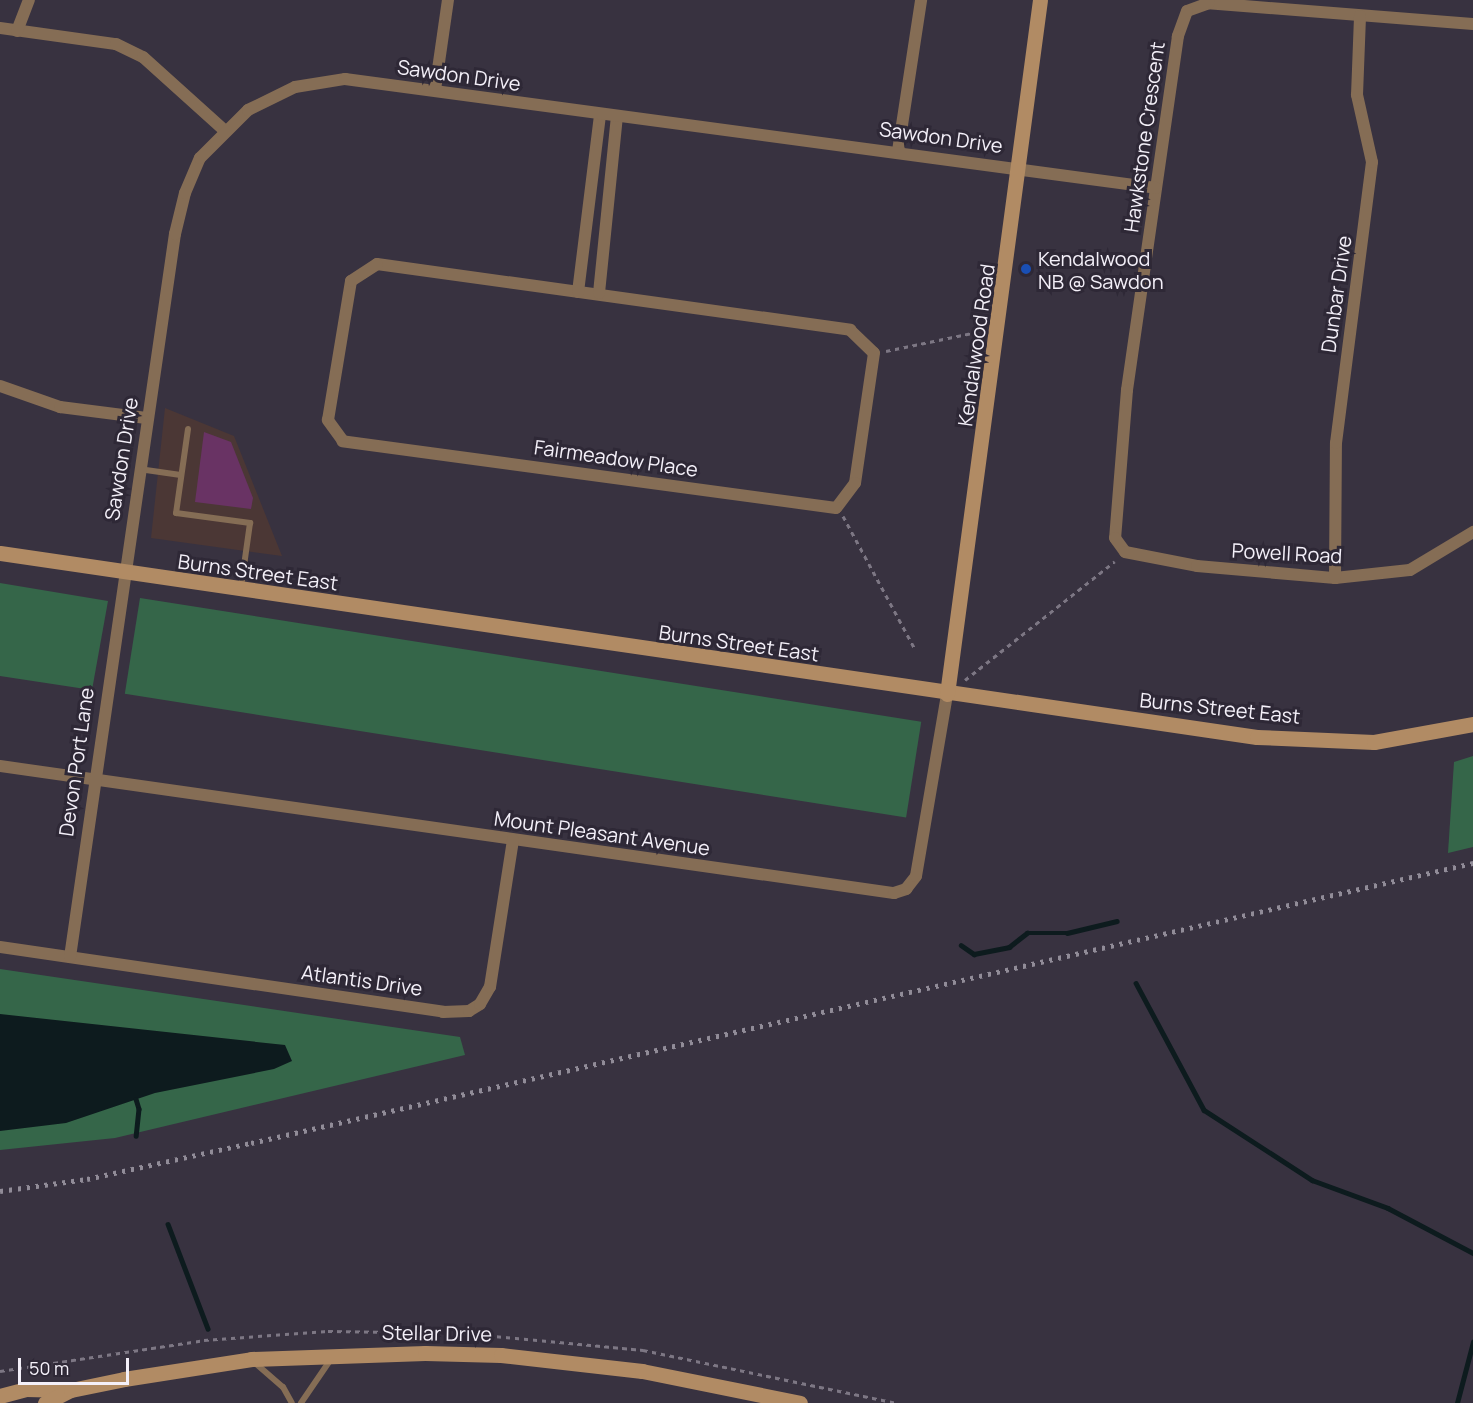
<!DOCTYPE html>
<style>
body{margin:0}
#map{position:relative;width:1473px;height:1403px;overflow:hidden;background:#383240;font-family:Manrope,sans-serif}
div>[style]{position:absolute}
.commercial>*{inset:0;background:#4b3735}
.green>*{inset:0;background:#356649;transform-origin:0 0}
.water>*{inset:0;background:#0d1b1e}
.stream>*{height:4.5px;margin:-2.25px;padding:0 2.25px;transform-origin:2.25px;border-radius:2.25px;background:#0d1b1e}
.building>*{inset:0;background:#693364}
.path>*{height:3px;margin-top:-1.5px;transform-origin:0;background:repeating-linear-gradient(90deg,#7d7784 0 4.5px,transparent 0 9px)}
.lane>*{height:6px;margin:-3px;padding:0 3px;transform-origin:3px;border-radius:3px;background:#856d55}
.street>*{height:12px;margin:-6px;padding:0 6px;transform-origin:6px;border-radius:6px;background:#856d55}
.secondary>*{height:15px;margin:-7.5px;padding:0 7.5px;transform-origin:7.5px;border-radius:7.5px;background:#b18b64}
.rail>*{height:4.5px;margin-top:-2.25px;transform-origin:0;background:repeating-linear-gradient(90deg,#918c98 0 3px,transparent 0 9px)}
.dots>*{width:16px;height:16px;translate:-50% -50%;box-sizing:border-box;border:3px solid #2e2836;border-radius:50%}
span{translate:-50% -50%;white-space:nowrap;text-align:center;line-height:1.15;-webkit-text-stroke:6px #2e2836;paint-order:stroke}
.street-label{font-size:20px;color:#f4f0f9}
.poi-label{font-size:20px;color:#f4f0f9}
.left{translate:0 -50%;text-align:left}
.scale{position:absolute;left:18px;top:1358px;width:111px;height:27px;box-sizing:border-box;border:3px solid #f4f0f9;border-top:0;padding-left:8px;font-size:18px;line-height:21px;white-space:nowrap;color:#f4f0f9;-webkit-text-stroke:4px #2e2836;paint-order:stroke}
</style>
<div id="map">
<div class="commercial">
<i style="clip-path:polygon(165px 408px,234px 436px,282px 556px,151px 538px)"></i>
</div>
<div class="green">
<i style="clip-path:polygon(0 583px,108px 601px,92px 690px,0 676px)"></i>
<i style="left:140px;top:598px;width:791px;height:97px;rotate:9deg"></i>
<i style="clip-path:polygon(1473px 756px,1473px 847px,1448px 853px,1454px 762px)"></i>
<i style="clip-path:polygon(0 969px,460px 1037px,465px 1055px,115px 1138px,0 1150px)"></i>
</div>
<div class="water">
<i style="clip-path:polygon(0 1014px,285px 1045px,292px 1061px,274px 1069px,155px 1093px,66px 1123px,0 1131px)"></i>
</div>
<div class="stream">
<i style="left:961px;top:945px;width:16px;rotate:35deg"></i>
<i style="left:974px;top:954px;width:36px;rotate:-11deg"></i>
<i style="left:1009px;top:947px;width:23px;rotate:-38deg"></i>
<i style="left:1027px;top:933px;width:40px"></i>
<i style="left:1067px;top:933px;width:51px;rotate:-13.5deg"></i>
<i style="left:1136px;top:983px;width:144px;rotate:61.8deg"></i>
<i style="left:1204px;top:1110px;width:129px;rotate:32.9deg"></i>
<i style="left:1312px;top:1180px;width:81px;rotate:20.2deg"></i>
<i style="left:1388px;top:1208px;width:96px;rotate:27.9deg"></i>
<i style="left:136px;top:1099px;width:10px;rotate:73deg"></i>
<i style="left:139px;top:1109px;width:27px;rotate:96deg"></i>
<i style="left:168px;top:1224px;width:112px;rotate:69.1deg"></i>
<i style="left:1457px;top:1403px;width:63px;rotate:-75.3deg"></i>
</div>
<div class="building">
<i style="clip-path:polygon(204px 432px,231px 442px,253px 498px,251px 509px,195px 502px)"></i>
</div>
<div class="path">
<i style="left:886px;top:351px;width:88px;rotate:-11.8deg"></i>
<i style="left:843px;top:516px;width:151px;rotate:61.6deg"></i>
<i style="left:965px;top:680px;width:191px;rotate:-38.4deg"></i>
<i style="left:0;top:1371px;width:206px;rotate:-8.6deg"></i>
<i style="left:204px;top:1340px;width:124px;rotate:-4.2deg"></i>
<i style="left:328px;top:1331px;width:133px;rotate:0.9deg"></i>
<i style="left:461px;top:1333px;width:183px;rotate:5.3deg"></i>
<i style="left:643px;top:1350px;width:258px;rotate:11.8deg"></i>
</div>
<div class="lane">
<i style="left:188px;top:429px;width:85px;rotate:98.1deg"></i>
<i style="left:176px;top:513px;width:75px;rotate:7.7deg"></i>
<i style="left:250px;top:523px;width:65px;rotate:98deg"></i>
<i style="left:139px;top:469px;width:42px;rotate:8.1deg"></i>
<i style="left:254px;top:1362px;width:38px;rotate:41deg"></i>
<i style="left:283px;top:1387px;width:18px;rotate:61deg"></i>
<i style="left:301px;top:1403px;width:53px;rotate:-55.7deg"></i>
</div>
<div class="street">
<i style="left:1473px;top:24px;width:265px;rotate:-175.5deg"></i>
<i style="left:1209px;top:3px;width:23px;rotate:160deg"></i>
<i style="left:1187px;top:11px;width:27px;rotate:110deg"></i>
<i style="left:1178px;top:36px;width:358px;rotate:98.2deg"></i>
<i style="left:1127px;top:390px;width:148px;rotate:94.6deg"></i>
<i style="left:1115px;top:538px;width:17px;rotate:54deg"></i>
<i style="left:1125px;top:552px;width:73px;rotate:11deg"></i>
<i style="left:1197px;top:566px;width:139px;rotate:5deg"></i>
<i style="left:1335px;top:578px;width:75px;rotate:-6.1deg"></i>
<i style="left:1410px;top:570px;width:74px;rotate:-31.1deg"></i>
<i style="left:0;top:28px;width:117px;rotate:7.9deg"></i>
<i style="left:116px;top:44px;width:30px;rotate:26deg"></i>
<i style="left:143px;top:57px;width:109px;rotate:42deg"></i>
<i style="left:17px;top:31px;width:33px;rotate:-69deg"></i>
<i style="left:435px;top:90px;width:91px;rotate:-81.8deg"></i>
<i style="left:898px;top:151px;width:153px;rotate:-81.3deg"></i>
<i style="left:377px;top:264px;width:478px;rotate:7.9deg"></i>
<i style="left:850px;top:330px;width:33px;rotate:44deg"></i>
<i style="left:874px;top:353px;width:131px;rotate:98.3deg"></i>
<i style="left:855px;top:483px;width:31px;rotate:127deg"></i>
<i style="left:836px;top:508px;width:498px;rotate:-172.3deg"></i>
<i style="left:343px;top:441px;width:26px;rotate:-126deg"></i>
<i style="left:328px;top:420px;width:141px;rotate:-80.6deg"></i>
<i style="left:351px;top:281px;width:31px;rotate:-33deg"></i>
<i style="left:578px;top:292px;width:177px;rotate:-82.9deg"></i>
<i style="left:599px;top:293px;width:177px;rotate:-84.2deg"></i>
<i style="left:0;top:386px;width:64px;rotate:19.3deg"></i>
<i style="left:60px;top:407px;width:87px;rotate:7.3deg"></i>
<i style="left:1335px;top:578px;width:135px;rotate:-89.6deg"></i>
<i style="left:1336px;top:443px;width:283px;rotate:-82.7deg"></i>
<i style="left:1372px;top:162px;width:69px;rotate:-102.6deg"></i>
<i style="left:1357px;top:95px;width:79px;rotate:-87.8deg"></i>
<i style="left:0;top:766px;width:903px;rotate:8.09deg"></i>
<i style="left:894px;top:893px;width:13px;rotate:-18deg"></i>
<i style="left:906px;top:889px;width:16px;rotate:-52deg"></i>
<i style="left:916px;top:876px;width:185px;rotate:-80.3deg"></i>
<i style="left:0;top:947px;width:448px;rotate:8.3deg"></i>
<i style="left:443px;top:1012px;width:26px;rotate:-2deg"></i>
<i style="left:469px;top:1011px;width:13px;rotate:-32deg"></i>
<i style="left:480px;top:1004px;width:20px;rotate:-60deg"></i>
<i style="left:490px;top:987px;width:149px;rotate:-81.1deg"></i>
<i style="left:70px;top:957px;width:731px;rotate:-81.74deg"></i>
<i style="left:175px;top:234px;width:42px;rotate:-76.3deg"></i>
<i style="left:185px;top:193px;width:38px;rotate:-67deg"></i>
<i style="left:200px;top:158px;width:68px;rotate:-45deg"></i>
<i style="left:248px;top:110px;width:52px;rotate:-26.1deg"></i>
<i style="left:295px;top:87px;width:51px;rotate:-9.1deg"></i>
<i style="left:345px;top:79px;width:818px;rotate:7.65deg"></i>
</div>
<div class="secondary">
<i style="left:0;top:553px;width:1270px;rotate:8.33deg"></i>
<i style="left:1257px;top:737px;width:117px;rotate:2.4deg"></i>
<i style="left:1374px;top:742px;width:101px;rotate:-10.3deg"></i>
<i style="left:947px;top:694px;width:700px;rotate:-82.37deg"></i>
<i style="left:0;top:1396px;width:27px;rotate:-15deg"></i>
<i style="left:26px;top:1389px;width:42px;rotate:1.4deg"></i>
<i style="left:45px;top:1403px;width:29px;rotate:-27deg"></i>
<i style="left:71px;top:1390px;width:54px;rotate:-11.7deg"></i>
<i style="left:124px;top:1379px;width:129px;rotate:-8.9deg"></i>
<i style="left:251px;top:1359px;width:174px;rotate:-2deg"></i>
<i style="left:425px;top:1353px;width:76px;rotate:1.5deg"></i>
<i style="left:501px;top:1355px;width:142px;rotate:6.5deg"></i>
<i style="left:642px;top:1371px;width:161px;rotate:11.4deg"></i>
</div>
<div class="rail">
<i style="left:0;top:1191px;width:88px;rotate:-7.9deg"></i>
<i style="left:87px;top:1179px;width:168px;rotate:-12.4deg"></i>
<i style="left:251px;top:1143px;width:1254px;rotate:-12.91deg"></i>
</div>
<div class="dots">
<i style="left:1026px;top:269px;background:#1a4fb4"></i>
</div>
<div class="street-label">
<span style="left:459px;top:75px;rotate:8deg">Sawdon Drive</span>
<span style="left:941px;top:137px;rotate:8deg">Sawdon Drive</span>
<span style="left:1144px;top:137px;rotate:-82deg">Hawkstone Crescent</span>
<span style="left:1336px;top:294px;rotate:-82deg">Dunbar Drive</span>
<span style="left:976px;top:345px;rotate:-82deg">Kendalwood Road</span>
<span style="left:616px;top:458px;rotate:8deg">Fairmeadow Place</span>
<span style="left:121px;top:459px;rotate:-81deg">Sawdon Drive</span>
<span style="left:1287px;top:553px;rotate:3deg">Powell Road</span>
<span style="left:258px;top:572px;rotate:8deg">Burns Street East</span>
<span style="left:739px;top:643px;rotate:8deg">Burns Street East</span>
<span style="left:1220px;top:708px;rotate:6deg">Burns Street East</span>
<span style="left:76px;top:762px;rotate:-82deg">Devon Port Lane</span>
<span style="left:602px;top:833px;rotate:8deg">Mount Pleasant Avenue</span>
<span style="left:362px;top:980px;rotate:8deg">Atlantis Drive</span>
<span style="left:437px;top:1333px;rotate:1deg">Stellar Drive</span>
</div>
<div class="poi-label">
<span class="left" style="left:1038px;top:270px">Kendalwood<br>NB @ Sawdon</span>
</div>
<div class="scale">50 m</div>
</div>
